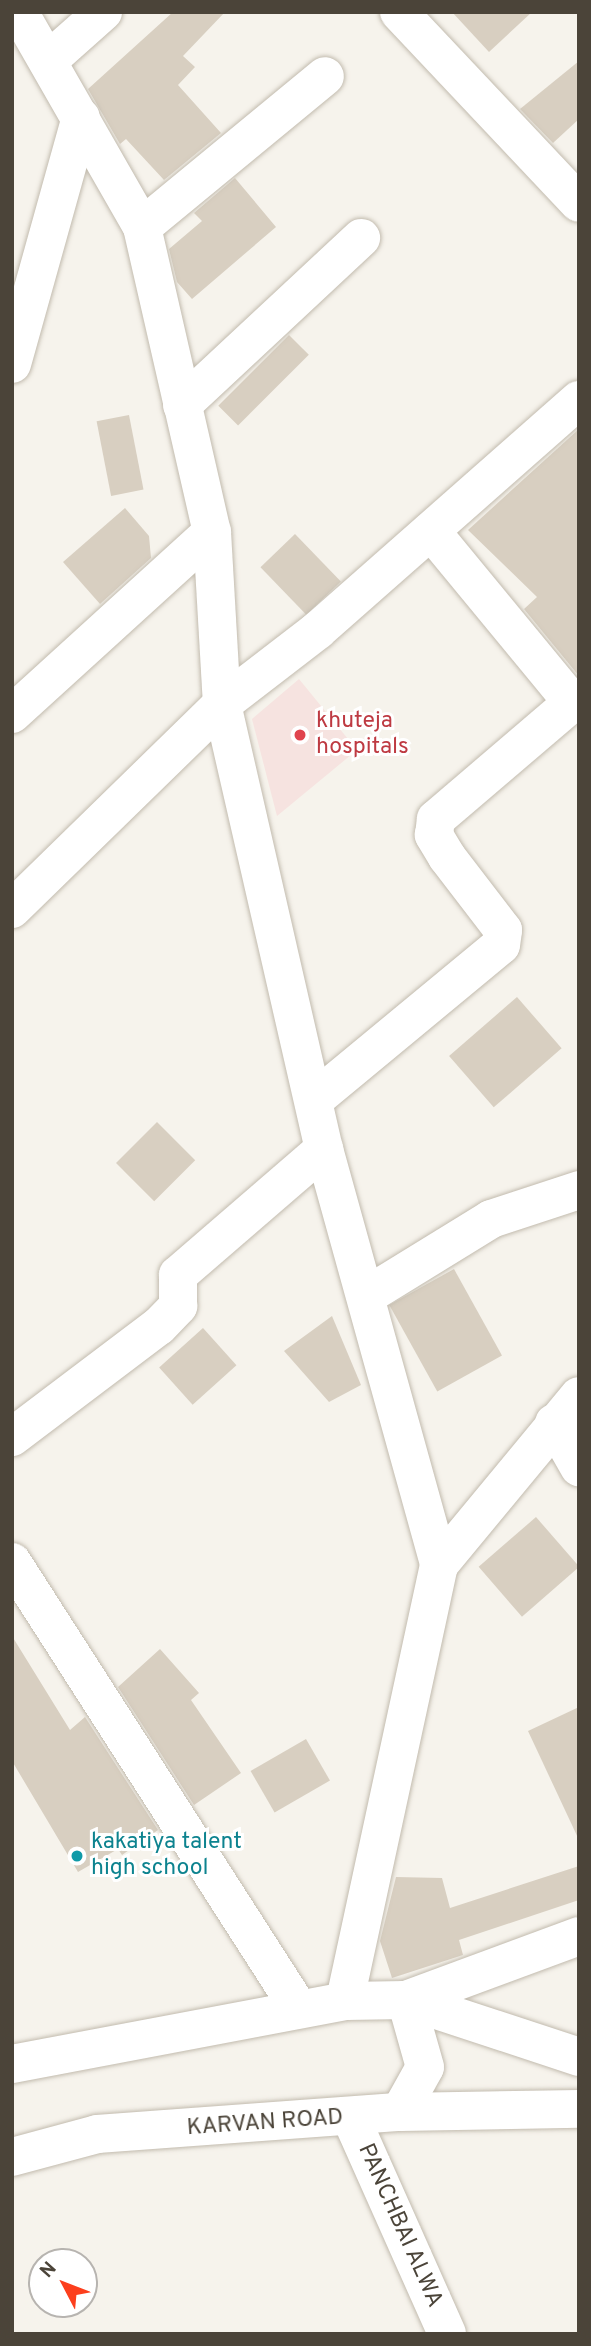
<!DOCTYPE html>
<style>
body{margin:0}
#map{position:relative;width:591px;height:2346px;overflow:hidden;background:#f6f3ec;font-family:Overpass,sans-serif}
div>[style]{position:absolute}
.medical>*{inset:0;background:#f6e3e0}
.building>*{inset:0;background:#d8cfc1;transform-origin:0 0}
.roads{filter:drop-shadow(0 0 2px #c2bbae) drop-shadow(0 0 2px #c2bbae)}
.minor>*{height:38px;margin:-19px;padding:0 19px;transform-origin:19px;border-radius:19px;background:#fff}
.dots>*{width:19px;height:19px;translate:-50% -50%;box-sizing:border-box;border:4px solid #fff;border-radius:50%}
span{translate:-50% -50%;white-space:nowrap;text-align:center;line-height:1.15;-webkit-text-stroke:6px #fff;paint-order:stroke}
.health-label{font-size:23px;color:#be3a42}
.left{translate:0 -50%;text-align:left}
.culture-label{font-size:23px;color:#0d838f}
.street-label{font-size:23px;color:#4b4439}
.frame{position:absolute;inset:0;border:14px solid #4b4439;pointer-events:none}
.north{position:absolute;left:28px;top:2248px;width:70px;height:70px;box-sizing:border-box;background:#fff;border:2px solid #b7b4b0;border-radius:50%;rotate:312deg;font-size:19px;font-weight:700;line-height:28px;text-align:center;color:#4b4439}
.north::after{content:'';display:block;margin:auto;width:24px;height:32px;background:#fc3f1d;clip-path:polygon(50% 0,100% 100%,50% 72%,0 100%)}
</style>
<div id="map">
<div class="medical">
<i style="clip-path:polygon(299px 679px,357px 750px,277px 816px,252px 719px)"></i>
</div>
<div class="building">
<i style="clip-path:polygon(173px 12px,225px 12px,183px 56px,195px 67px,178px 85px,221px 133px,164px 180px,126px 139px,120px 144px,88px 89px)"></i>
<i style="clip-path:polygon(452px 12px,532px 12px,489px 52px)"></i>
<i style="clip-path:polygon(579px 61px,579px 119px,553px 143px,520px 109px)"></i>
<i style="clip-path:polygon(235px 178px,276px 227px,192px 299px,177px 282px,169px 249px,202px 221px,194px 213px)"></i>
<i style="left:289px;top:335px;width:28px;height:100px;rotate:45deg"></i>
<i style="left:129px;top:415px;width:76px;height:33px;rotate:79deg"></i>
<i style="clip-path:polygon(579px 429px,579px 676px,524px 609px,537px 597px,468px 530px)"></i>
<i style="clip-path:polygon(125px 508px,149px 536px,151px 558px,100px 604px,63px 562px)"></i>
<i style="left:295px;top:534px;width:66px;height:48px;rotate:46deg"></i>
<i style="left:517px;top:997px;width:68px;height:90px;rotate:49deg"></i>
<i style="left:157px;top:1122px;width:54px;height:58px;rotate:45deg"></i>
<i style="left:454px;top:1269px;width:99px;height:74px;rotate:61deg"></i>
<i style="clip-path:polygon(332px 1316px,361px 1385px,329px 1402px,284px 1351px)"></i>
<i style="left:203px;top:1328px;width:50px;height:59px;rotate:48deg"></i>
<i style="left:536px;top:1517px;width:66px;height:76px;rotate:49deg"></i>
<i style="clip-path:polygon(12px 1636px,70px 1730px,85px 1717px,158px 1830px,122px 1855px,118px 1849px,78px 1872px,12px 1761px)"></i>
<i style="clip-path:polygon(160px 1649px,199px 1693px,191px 1700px,241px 1773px,194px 1805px,118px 1687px)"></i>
<i style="clip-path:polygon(579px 1707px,579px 1840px,528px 1731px)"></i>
<i style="left:306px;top:1739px;width:48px;height:64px;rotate:60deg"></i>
<i style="clip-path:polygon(579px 1866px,579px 1900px,459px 1940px,463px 1955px,392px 1978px,380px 1941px,396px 1877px,442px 1878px,450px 1908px)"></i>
</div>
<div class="roads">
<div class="minor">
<i style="left:19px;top:12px;width:248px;rotate:60.2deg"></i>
<i style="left:142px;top:227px;width:313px;rotate:77.1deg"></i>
<i style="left:212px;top:532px;width:172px;rotate:86.7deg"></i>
<i style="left:222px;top:704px;width:457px;rotate:77.1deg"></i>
<i style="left:324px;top:1149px;width:432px;rotate:74.5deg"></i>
<i style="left:439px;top:1565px;width:446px;rotate:102.2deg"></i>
<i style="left:399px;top:12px;width:262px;rotate:46.7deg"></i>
<i style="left:50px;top:59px;width:71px;rotate:-41.6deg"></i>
<i style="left:142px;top:227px;width:237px;rotate:-39.5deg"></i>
<i style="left:12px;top:364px;width:256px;rotate:-74.4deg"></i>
<i style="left:182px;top:405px;width:245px;rotate:-43deg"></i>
<i style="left:431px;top:531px;width:222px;rotate:50.5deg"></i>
<i style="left:12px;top:714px;width:270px;rotate:-42.3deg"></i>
<i style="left:12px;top:909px;width:293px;rotate:-44.3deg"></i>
<i style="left:222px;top:704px;width:121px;rotate:-37.6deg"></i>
<i style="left:318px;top:630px;width:348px;rotate:-41.4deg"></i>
<i style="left:315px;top:1099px;width:241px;rotate:-39.6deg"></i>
<i style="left:501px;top:945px;width:15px;rotate:-82deg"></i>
<i style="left:503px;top:930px;width:92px;rotate:-127.5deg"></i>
<i style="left:447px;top:857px;width:26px;rotate:-121deg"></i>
<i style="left:434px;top:835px;width:16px;rotate:-83deg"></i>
<i style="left:436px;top:819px;width:188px;rotate:-40.5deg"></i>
<i style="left:366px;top:1296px;width:147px;rotate:-31.6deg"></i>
<i style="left:491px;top:1219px;width:93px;rotate:-18.2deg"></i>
<i style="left:554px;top:1423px;width:51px;rotate:60.4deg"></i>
<i style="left:12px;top:1437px;width:184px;rotate:-37.1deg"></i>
<i style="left:159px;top:1326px;width:28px;rotate:-46deg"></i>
<i style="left:178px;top:1306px;width:31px;rotate:-90deg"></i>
<i style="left:178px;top:1275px;width:193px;rotate:-40.8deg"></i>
<i style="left:12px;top:1562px;width:531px;rotate:57.3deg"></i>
<i style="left:439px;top:1565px;width:219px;rotate:-50.4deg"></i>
<i style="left:406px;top:2000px;width:182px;rotate:18.2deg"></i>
<i style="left:12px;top:2064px;width:339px;rotate:-10.7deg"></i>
<i style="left:345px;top:2001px;width:61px;rotate:-0.9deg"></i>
<i style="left:406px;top:2000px;width:184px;rotate:-20.3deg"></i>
<i style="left:400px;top:2112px;width:51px;rotate:-60.9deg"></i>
<i style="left:425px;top:2067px;width:70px;rotate:-105.8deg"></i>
<i style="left:351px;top:2118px;width:236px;rotate:66deg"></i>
<i style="left:12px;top:2157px;width:88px;rotate:-15.1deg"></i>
<i style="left:97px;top:2134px;width:304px;rotate:-4.2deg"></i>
<i style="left:400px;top:2112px;width:179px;rotate:-1deg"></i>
</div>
</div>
<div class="dots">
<i style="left:300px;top:735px;background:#e0444e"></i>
<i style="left:77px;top:1856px;background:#0f9aa8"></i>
</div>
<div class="health-label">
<span class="left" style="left:316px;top:735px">khuteja<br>hospitals</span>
</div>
<div class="culture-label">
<span class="left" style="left:91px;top:1856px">kakatiya talent<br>high school</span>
</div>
<div class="street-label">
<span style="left:265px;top:2124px;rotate:-4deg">KARVAN ROAD</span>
<span style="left:399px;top:2226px;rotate:66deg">PANCHBAI ALWA</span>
</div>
<div class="frame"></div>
<div class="north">N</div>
</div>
